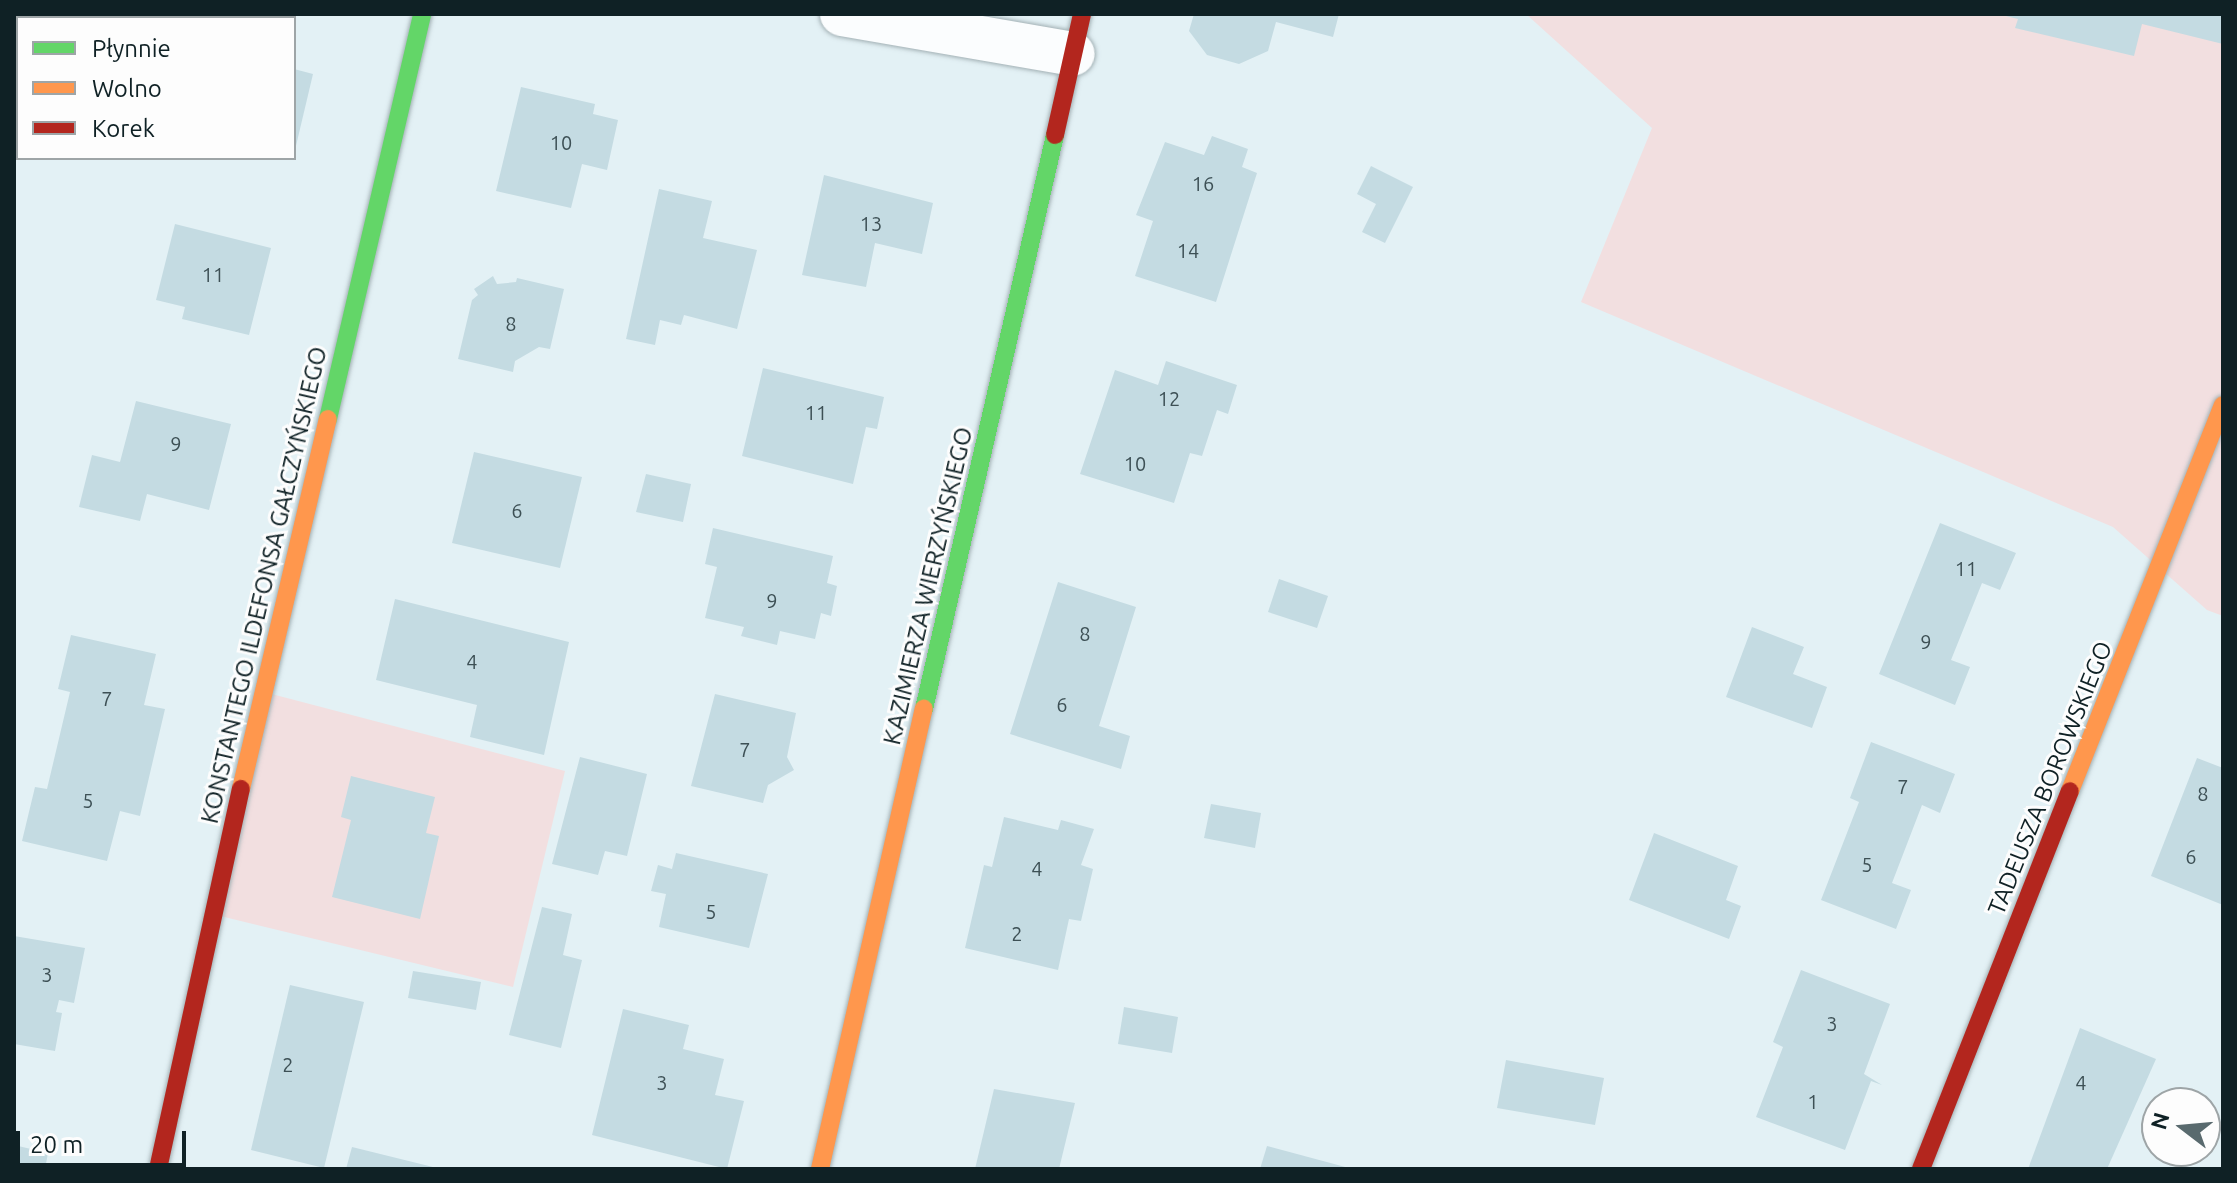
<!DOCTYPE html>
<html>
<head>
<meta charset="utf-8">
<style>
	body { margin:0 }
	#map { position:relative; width:2237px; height:1183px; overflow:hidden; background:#e3f1f5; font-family:Ubuntu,sans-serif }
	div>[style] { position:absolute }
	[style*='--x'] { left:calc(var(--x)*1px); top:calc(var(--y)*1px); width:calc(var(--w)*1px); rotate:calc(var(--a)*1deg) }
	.green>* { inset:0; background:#f2dfe0 }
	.building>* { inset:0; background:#c4dbe2 }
	.roads { filter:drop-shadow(0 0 2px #a3b1b5) drop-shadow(0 0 2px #a3b1b5) }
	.street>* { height:44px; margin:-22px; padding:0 22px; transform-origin:22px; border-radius:22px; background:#fbfdfe }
	.fast>* { height:18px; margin:-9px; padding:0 9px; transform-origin:9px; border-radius:9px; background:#63d668 }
	.slow>* { height:18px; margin:-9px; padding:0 9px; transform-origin:9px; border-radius:9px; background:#ff974d }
	.jam>* { height:18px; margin:-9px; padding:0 9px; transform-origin:9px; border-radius:9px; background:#b3261e }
	span { translate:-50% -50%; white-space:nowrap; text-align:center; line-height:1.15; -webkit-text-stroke:6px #fdfdfd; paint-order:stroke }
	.number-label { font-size:20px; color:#3d5055 }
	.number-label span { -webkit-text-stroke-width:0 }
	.street-label { font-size:24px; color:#0f2125 }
	.frame { position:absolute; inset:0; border:16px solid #0f2125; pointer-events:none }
	.legend { position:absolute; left:16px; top:16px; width:280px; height:144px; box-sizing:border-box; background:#fdfdfd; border:2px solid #9ea5a7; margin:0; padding:10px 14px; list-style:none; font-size:24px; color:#0f2125 }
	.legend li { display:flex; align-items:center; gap:16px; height:40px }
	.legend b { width:40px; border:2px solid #9ea5a7 }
	.north { position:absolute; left:2141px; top:1087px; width:80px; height:80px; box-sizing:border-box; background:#fdfdfd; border:2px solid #9ea5a7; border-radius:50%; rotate:286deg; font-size:22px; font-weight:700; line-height:32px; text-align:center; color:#0f2125 }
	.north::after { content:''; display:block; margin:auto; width:28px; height:36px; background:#596a6e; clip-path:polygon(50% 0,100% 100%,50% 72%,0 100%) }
	.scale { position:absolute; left:16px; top:1131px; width:170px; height:36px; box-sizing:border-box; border:4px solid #0f2125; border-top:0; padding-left:10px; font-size:24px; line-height:28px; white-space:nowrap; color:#0f2125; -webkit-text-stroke:6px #fdfdfd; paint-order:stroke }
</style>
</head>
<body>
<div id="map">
	<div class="green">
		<div style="clip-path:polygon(1526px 14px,2223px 14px,2223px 616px,2207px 610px,2113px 527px,1581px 302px,1652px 128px)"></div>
		<div style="clip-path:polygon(264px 692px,565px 771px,513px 987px,212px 914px)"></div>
	</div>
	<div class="building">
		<div style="clip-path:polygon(1194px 14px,1339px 14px,1333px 37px,1276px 22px,1268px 51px,1239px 64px,1207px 55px,1189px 31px)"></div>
		<div style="clip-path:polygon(2223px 14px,2223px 44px,2142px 24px,2134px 56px,2015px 28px,2018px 19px,2002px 15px)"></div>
		<div style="clip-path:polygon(14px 15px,18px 16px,18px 118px,14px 117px)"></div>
		<div style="clip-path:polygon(294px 69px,313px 74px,295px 150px,294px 150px)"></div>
		<div style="clip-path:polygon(521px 87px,595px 104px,593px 114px,618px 120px,607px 170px,582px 164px,571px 208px,496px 191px)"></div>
		<div style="clip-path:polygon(1212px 136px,1248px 149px,1242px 167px,1257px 173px,1216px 302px,1135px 276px,1153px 221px,1136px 215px,1165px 142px,1204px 155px)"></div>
		<div style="clip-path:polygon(1371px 166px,1413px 187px,1385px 243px,1362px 232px,1376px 204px,1357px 194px)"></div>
		<div style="clip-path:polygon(824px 175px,933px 203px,922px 254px,875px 243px,866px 287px,802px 275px)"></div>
		<div style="clip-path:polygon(659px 189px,712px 201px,703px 238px,757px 250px,737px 329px,684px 315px,681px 325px,660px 320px,655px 345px,626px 339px)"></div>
		<div style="clip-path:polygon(175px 224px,271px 248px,249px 335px,182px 319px,185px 307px,156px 300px)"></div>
		<div style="clip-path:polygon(493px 276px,497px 284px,516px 282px,517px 278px,564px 289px,550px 349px,539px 347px,515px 361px,513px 372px,458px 359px,472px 300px,478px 295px,474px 289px)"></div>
		<div style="clip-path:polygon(1166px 361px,1237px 385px,1228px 414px,1217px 410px,1202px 456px,1190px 453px,1174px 503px,1080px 474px,1115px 370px,1158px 385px)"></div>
		<div style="clip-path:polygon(763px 368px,884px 397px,877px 429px,866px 427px,853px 484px,742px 456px)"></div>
		<div style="clip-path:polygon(136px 401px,231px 424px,209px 510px,147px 494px,140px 521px,79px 507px,92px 455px,120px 462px)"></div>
		<div style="clip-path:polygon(474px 452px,582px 477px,560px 568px,452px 543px)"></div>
		<div style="clip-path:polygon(646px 474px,691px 484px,683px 522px,636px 512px)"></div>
		<div style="clip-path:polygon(1940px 523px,2016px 553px,2000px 590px,1982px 583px,1951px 660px,1970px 667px,1955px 705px,1879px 674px)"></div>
		<div style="clip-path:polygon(713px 528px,833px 556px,827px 583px,837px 586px,831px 616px,821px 613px,815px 639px,780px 631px,777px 645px,741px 636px,744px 627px,705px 618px,717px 567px,705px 564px)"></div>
		<div style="clip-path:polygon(1279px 579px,1328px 596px,1317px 628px,1268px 612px)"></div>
		<div style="clip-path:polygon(1058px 582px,1136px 607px,1099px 726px,1130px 736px,1121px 769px,1010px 734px)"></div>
		<div style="clip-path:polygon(395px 599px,569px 642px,544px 755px,470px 737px,477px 705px,376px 680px)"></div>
		<div style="clip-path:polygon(1752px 627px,1804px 647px,1793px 674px,1827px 687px,1812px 728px,1726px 697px)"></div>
		<div style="clip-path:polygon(71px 635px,156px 654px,144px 705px,165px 709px,140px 816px,120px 811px,107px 861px,22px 841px,35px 787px,47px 789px,70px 692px,58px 689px)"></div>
		<div style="clip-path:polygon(715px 694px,796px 713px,787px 757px,794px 770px,768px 785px,763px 803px,691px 786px)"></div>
		<div style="clip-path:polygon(1871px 742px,1955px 774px,1940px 813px,1922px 805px,1892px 883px,1911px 890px,1896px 929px,1821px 900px,1859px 802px,1850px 798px)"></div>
		<div style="clip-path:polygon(580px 757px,647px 774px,627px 856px,605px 851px,598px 875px,552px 864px)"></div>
		<div style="clip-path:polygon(2197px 758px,2223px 768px,2223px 905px,2151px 876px)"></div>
		<div style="clip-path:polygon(351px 776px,435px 797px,426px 833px,439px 836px,420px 919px,332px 897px,351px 820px,341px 817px)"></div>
		<div style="clip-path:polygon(1211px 804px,1261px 813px,1255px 848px,1204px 838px)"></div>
		<div style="clip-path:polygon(1004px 817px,1058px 830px,1061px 820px,1094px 829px,1081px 865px,1093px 869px,1081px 921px,1069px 919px,1058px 970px,965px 948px,984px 865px,992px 867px)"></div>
		<div style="clip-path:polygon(1654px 833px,1738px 866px,1726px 900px,1741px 906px,1729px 939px,1629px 900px)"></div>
		<div style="clip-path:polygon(676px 853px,768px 874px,749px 948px,659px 927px,666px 894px,651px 891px,658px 865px,672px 869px)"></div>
		<div style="clip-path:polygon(542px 907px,572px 914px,563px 955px,582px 960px,561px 1048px,509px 1035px)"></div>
		<div style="clip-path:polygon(14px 936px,85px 948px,74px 1003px,59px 1000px,56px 1012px,62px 1013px,55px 1051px,14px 1044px)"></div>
		<div style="clip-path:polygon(1801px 970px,1890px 1004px,1864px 1074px,1882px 1085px,1871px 1081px,1845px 1150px,1756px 1117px,1783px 1047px,1773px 1042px)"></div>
		<div style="clip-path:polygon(413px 971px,481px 982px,476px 1010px,408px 998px)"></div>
		<div style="clip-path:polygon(290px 985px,364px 1002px,324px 1168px,251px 1150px)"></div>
		<div style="clip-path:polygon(1124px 1007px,1178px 1017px,1172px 1053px,1118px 1044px)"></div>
		<div style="clip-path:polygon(623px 1009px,689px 1025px,683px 1049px,724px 1059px,715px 1095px,744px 1101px,727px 1169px,592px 1135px)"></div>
		<div style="clip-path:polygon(2080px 1028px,2156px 1059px,2107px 1169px,2028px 1169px)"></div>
		<div style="clip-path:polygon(1506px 1060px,1604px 1078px,1595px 1125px,1497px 1108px)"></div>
		<div style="clip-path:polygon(994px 1089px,1075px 1103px,1059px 1169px,975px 1169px)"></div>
		<div style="clip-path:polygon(14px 1145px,48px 1153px,45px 1169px,14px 1169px)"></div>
		<div style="clip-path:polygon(1267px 1146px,1349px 1168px,1349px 1169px,1260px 1169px)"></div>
		<div style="clip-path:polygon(352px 1147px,437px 1168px,437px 1169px,346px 1169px)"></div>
	</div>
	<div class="roads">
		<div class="street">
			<div style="--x:842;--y:14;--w:234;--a:9.8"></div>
		</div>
		<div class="fast">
			<div style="--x:328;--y:419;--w:416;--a:-76.9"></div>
			<div style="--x:924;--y:709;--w:589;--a:-77.14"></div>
		</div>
		<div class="slow">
			<div style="--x:241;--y:789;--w:380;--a:-76.8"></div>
			<div style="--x:2070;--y:791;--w:415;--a:-68.4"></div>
			<div style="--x:820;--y:1169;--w:472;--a:-77.3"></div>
		</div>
		<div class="jam">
			<div style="--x:1055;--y:135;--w:124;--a:-77.4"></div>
			<div style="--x:158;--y:1169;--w:389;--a:-77.7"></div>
			<div style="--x:1921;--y:1169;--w:406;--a:-68.5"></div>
		</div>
	</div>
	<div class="number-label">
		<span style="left:561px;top:142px">10</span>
		<span style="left:1203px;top:183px">16</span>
		<span style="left:871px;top:223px">13</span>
		<span style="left:1188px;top:250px">14</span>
		<span style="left:213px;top:274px">11</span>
		<span style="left:511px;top:323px">8</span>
		<span style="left:1169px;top:398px">12</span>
		<span style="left:816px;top:412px">11</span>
		<span style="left:176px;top:443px">9</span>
		<span style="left:1135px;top:463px">10</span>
		<span style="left:517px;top:510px">6</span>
		<span style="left:1966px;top:568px">11</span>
		<span style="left:772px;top:600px">9</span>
		<span style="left:1085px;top:633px">8</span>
		<span style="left:1926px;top:641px">9</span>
		<span style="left:472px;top:661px">4</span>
		<span style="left:107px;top:698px">7</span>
		<span style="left:1062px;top:704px">6</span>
		<span style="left:745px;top:749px">7</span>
		<span style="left:1903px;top:786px">7</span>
		<span style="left:2203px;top:793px">8</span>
		<span style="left:88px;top:800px">5</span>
		<span style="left:2191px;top:856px">6</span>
		<span style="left:1867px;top:864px">5</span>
		<span style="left:1037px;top:868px">4</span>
		<span style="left:711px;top:911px">5</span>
		<span style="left:1017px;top:933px">2</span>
		<span style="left:47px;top:974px">3</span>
		<span style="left:1832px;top:1023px">3</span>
		<span style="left:288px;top:1064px">2</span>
		<span style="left:662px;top:1082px">3</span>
		<span style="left:2081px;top:1082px">4</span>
		<span style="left:1813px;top:1101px">1</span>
	</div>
	<div class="street-label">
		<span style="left:264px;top:585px;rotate:-77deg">KONSTANTEGO ILDEFONSA GAŁCZYŃSKIEGO</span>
		<span style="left:928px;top:586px;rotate:-77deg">KAZIMIERZA WIERZYŃSKIEGO</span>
		<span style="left:2050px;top:778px;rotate:-68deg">TADEUSZA BOROWSKIEGO</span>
	</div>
	<div class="frame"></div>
	<ul class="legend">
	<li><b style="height:10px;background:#63d668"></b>Płynnie</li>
	<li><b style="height:10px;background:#ff974d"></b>Wolno</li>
	<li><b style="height:10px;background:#b3261e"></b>Korek</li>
	</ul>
	<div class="north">N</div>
	<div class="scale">20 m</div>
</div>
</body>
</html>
